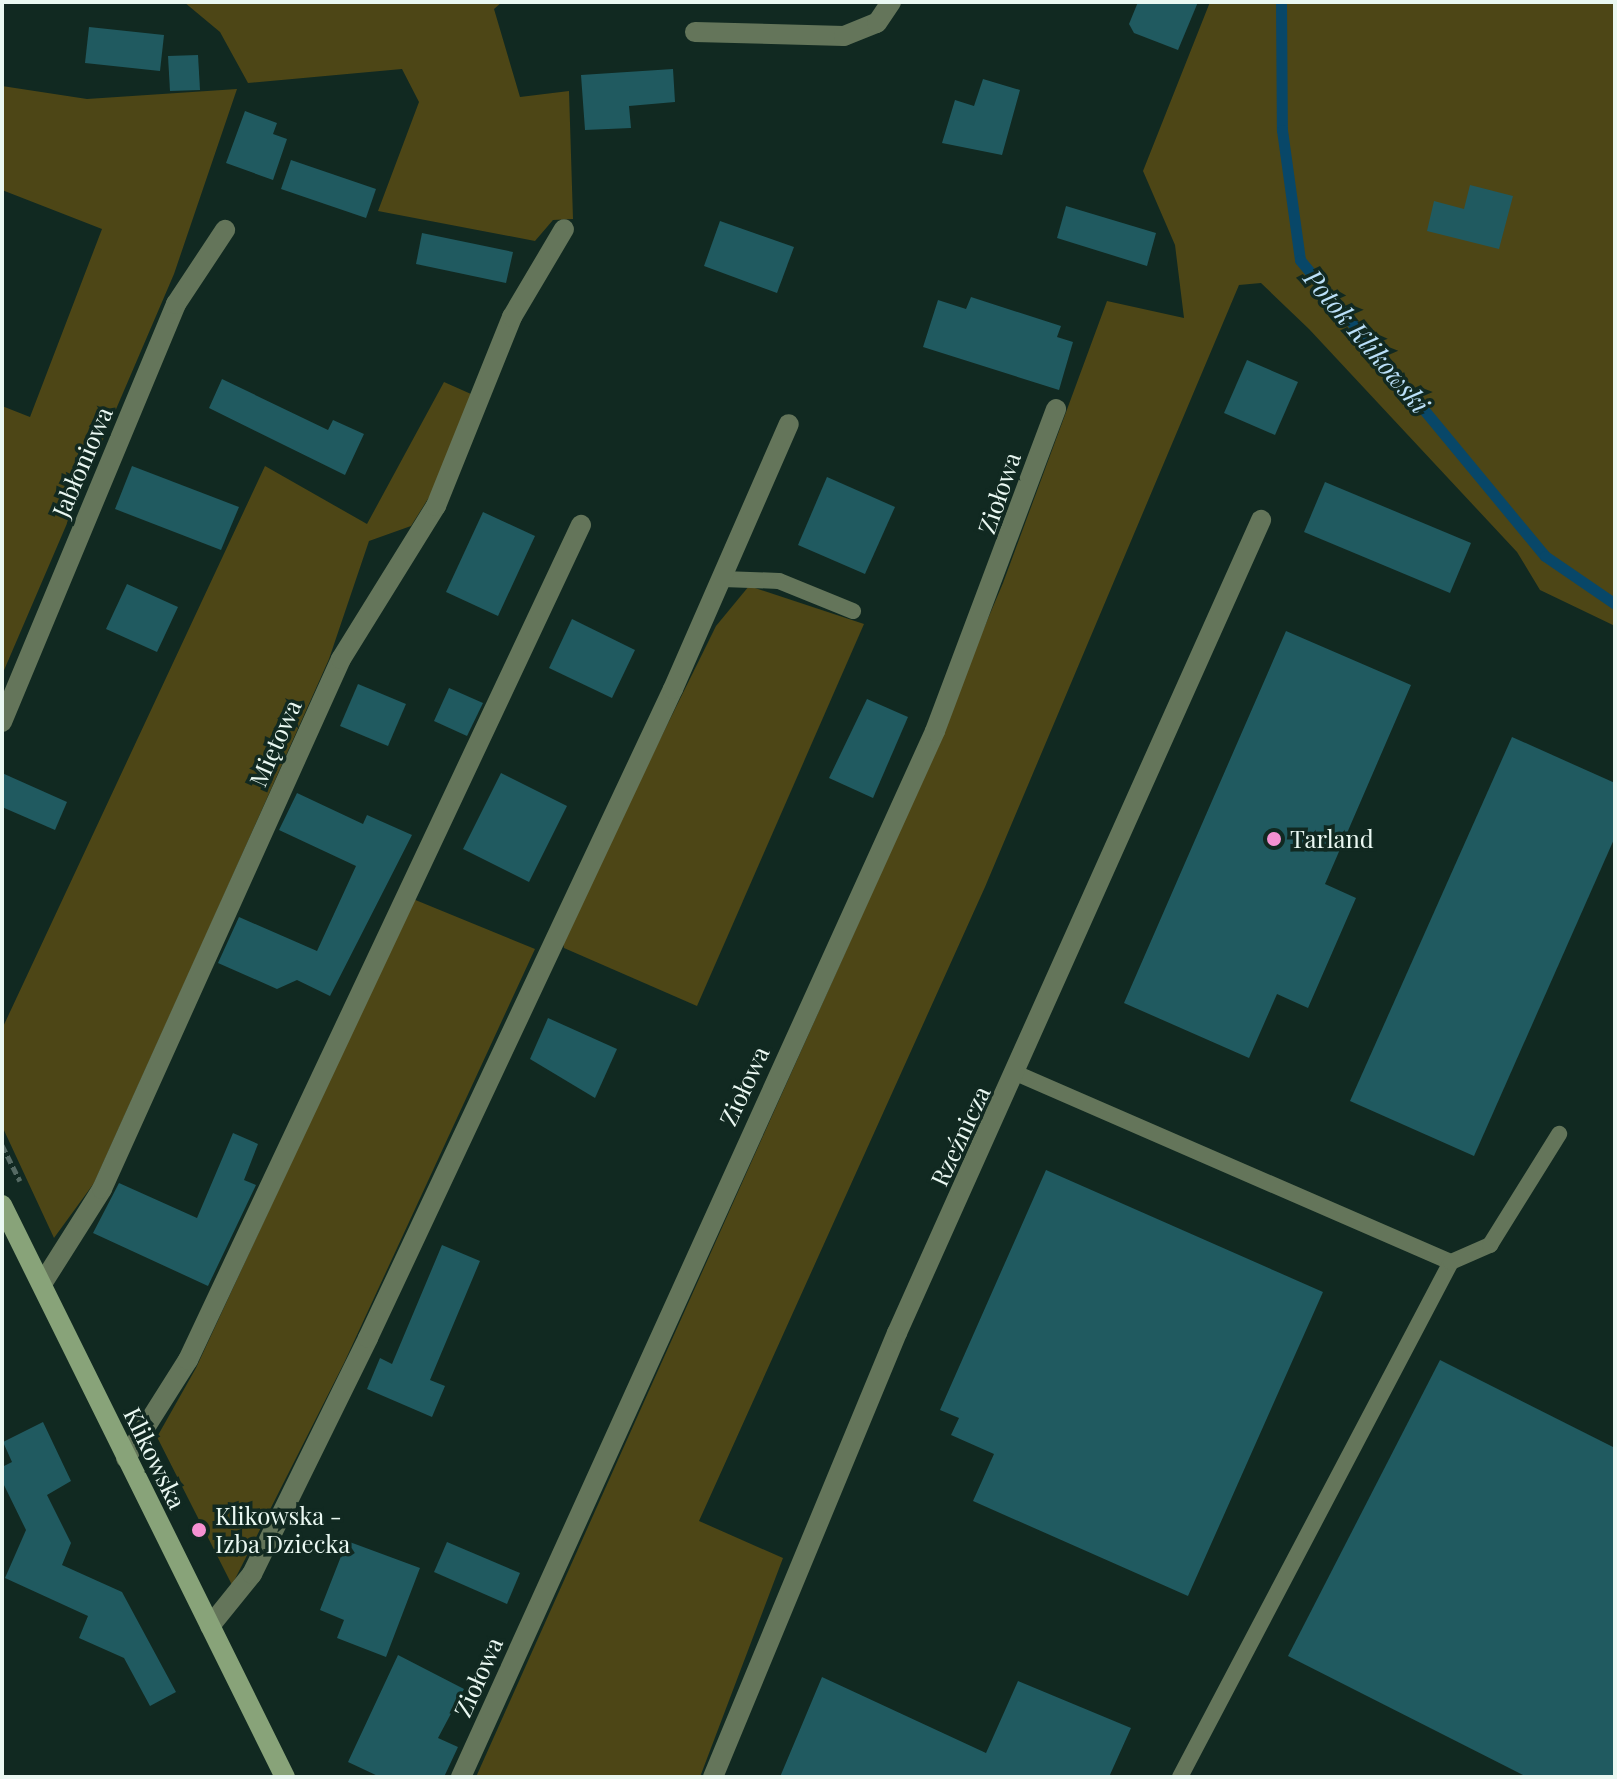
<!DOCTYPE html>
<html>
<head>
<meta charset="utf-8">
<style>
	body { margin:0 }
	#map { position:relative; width:1617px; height:1779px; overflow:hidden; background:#112921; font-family:"Playfair Display",serif }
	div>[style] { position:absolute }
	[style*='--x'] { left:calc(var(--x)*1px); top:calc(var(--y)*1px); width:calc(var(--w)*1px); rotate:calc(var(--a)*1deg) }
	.green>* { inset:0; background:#4d4616 }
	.stream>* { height:11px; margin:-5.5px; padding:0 5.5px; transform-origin:5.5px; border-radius:5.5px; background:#084768 }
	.building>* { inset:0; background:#205a60 }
	.path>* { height:5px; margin-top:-2.5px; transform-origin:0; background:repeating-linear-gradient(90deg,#556a63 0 8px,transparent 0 12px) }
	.lane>* { height:16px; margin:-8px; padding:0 8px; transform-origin:8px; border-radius:8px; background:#64755a }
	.street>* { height:20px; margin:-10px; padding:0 10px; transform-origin:10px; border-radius:10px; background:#64755a }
	.secondary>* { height:20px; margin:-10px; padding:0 10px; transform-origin:10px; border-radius:10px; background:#88a379 }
	.dots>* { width:22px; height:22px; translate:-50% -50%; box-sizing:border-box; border:4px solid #112921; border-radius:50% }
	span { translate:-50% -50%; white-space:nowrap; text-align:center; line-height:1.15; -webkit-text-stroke:7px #112921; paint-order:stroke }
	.street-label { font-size:24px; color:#eaf8f2 }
	.poi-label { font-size:24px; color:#eaf8f2 }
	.left { translate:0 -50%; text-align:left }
	.water-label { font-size:26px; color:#bbe0f9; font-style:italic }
	.frame { position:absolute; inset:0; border:4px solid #eaf8f2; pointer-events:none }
</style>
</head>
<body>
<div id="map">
	<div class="green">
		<div style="clip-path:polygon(184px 2px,502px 2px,494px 9px,520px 97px,569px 91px,573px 219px,553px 220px,535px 241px,378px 211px,419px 102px,402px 69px,248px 83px,220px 32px)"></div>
		<div style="clip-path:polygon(1210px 2px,1615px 2px,1615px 626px,1540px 590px,1517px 552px,1309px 329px,1261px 283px,1239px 285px,985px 887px,699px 1521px,783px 1558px,700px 1777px,476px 1777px,879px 877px,1003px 583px,1107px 301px,1184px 318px,1175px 245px,1143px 171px)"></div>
		<div style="clip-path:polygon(2px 86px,87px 99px,237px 89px,174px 274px,2px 675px,2px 406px,30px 417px,102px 229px,2px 190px)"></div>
		<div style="clip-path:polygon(444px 382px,471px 394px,431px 494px,411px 526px,369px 541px,329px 659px,211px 924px,94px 1183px,54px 1238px,2px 1126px,2px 1029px,265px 466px,367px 524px)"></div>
		<div style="clip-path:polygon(749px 586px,864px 624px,697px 1006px,564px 948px,562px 938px,716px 626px)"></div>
		<div style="clip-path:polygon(413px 899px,535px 949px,344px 1363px,232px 1585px,157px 1437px,196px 1368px)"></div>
	</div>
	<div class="stream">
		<div style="--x:1281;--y:2;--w:128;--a:89.6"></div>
		<div style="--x:1282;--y:130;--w:131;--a:82.1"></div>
		<div style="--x:1300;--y:260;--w:384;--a:50.4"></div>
		<div style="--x:1545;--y:556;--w:85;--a:34.4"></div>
	</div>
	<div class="building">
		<div style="clip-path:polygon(1138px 2px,1198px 2px,1178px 50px,1134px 33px,1129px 24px)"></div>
		<div style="clip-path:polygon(89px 27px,164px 35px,160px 71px,85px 63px)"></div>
		<div style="clip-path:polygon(198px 55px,200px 90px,170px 91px,168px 56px)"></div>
		<div style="clip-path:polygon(673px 69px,675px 102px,629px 106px,631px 128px,585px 130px,581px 75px)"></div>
		<div style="clip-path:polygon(983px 79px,1020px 90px,1002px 155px,942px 143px,955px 100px,974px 106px)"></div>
		<div style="clip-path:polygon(245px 111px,277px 123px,273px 134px,287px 139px,273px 180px,226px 163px)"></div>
		<div style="clip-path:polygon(291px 160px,376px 189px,366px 218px,281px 189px)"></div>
		<div style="clip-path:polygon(1470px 185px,1513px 196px,1499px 249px,1427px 231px,1434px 201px,1464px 209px)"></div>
		<div style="clip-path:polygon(1066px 206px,1156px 233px,1147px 266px,1057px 238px)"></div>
		<div style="clip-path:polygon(720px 221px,794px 247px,777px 293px,704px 266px)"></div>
		<div style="clip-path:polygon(422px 233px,513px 252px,506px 283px,416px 264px)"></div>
		<div style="clip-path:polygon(971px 297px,1061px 326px,1057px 337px,1073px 342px,1059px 390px,923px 347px,938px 300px,966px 309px)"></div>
		<div style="clip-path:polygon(1247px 360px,1298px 382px,1275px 435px,1224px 413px)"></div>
		<div style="clip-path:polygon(222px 379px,328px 430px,333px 420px,364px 434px,345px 475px,209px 408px)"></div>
		<div style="clip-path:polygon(132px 466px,239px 507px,221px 550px,115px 509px)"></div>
		<div style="clip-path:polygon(827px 477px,895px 507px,865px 574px,798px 545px)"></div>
		<div style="clip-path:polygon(1325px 482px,1471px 543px,1450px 593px,1304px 532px)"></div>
		<div style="clip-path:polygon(483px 512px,535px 536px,498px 616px,446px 592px)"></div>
		<div style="clip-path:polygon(127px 584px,178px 607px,157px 652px,106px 629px)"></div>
		<div style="clip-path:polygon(572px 619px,635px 650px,612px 698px,549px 668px)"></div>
		<div style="clip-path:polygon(1286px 631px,1411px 685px,1325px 884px,1356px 898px,1308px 1008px,1277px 994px,1249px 1058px,1124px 1003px)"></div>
		<div style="clip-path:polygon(358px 684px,406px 704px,388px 746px,340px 726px)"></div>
		<div style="clip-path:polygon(449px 688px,483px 703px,467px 736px,434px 721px)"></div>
		<div style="clip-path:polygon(867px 699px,908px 717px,873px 798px,829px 778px)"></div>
		<div style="clip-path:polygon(1512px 737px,1615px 783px,1615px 837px,1474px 1156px,1350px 1101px)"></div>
		<div style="clip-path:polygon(2px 773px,67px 802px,55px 830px,2px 807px)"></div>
		<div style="clip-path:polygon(501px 773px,567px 806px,529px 882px,463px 849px)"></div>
		<div style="clip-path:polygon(297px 793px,363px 824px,367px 815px,412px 835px,330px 996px,297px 980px,277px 989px,218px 963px,239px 917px,317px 951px,356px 866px,279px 830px)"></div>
		<div style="clip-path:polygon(548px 1018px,617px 1049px,595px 1098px,530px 1059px)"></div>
		<div style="clip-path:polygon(233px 1133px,258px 1144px,244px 1180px,256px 1185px,208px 1286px,93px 1233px,119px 1183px,197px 1218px)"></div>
		<div style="clip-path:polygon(1046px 1170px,1323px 1292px,1188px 1596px,973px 1501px,994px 1454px,951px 1435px,959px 1418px,940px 1410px)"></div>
		<div style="clip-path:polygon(442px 1245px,480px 1261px,430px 1380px,445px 1386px,432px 1417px,367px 1389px,380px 1358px,392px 1364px)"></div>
		<div style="clip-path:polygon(1440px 1360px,1615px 1448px,1615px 1777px,1527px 1777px,1288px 1656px)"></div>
		<div style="clip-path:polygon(43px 1422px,71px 1481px,47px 1495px,71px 1543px,62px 1565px,122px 1592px,176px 1692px,150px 1706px,124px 1658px,79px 1638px,88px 1616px,5px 1578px,26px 1530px,2px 1481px,2px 1467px,12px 1462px,3px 1442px)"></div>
		<div style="clip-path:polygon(347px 1541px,420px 1568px,386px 1657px,337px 1638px,344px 1620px,320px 1610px)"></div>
		<div style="clip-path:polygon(447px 1542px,520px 1573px,507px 1604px,434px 1572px)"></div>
		<div style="clip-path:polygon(398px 1655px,464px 1689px,438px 1738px,458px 1747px,444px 1777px,380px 1777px,348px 1762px)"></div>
		<div style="clip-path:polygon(822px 1677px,986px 1753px,1018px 1681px,1131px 1728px,1109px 1777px,780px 1777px)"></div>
	</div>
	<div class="path">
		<div style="--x:2;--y:1145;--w:40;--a:63.4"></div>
	</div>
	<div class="lane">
		<div style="--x:723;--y:579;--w:56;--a:2"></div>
		<div style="--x:779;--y:581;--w:80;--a:22.1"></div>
		<div style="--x:1018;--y:1074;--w:472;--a:23.5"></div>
		<div style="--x:1180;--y:1777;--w:582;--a:-62.25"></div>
		<div style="--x:1451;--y:1262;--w:43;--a:-23.6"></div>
		<div style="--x:1490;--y:1245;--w:131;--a:-58.1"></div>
	</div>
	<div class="street">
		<div style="--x:695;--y:32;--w:149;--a:1.5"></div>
		<div style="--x:844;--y:36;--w:35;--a:-22"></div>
		<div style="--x:877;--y:23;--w:25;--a:-56"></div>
		<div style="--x:2;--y:722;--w:453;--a:-67.4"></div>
		<div style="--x:176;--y:304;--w:89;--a:-56.5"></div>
		<div style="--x:42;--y:1284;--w:112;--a:-57.7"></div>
		<div style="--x:102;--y:1189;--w:581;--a:-65.73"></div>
		<div style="--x:341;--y:659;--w:180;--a:-58.2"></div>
		<div style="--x:436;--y:506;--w:204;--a:-68.1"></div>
		<div style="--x:512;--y:317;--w:102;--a:-59.4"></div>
		<div style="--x:126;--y:1458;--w:116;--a:-57.7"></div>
		<div style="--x:188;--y:1360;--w:923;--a:-64.8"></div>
		<div style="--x:210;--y:1626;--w:67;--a:-51.1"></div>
		<div style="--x:252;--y:1574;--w:263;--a:-63.8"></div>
		<div style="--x:368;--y:1338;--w:717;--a:-64.83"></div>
		<div style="--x:673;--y:689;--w:289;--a:-66.4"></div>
		<div style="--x:461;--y:1777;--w:1148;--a:-65.62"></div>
		<div style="--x:935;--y:731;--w:344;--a:-69.4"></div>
		<div style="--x:713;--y:1777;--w:481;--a:-67.5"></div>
		<div style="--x:897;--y:1333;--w:891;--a:-65.88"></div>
	</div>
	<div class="secondary">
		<div style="--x:2;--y:1205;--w:638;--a:63.68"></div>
	</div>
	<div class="dots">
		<div style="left:1274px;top:839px;background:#f591d2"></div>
		<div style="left:199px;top:1530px;background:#f591d2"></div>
	</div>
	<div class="street-label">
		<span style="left:82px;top:462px;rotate:-67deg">Jabłoniowa</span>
		<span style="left:999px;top:493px;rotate:-71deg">Ziołowa</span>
		<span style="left:275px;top:743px;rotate:-66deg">Miętowa</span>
		<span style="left:744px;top:1086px;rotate:-65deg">Ziołowa</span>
		<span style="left:960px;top:1136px;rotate:-65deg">Rzeźnicza</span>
		<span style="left:155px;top:1458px;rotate:64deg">Klikowska</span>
		<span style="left:478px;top:1677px;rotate:-66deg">Ziołowa</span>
	</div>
	<div class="poi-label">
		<span class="left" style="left:1290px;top:839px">Tarland</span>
		<span class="left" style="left:215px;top:1530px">Klikowska -<br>Izba Dziecka</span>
	</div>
	<div class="water-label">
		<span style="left:1367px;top:341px;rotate:50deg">Potok Klikowski</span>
	</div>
	<div class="frame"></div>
</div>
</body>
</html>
